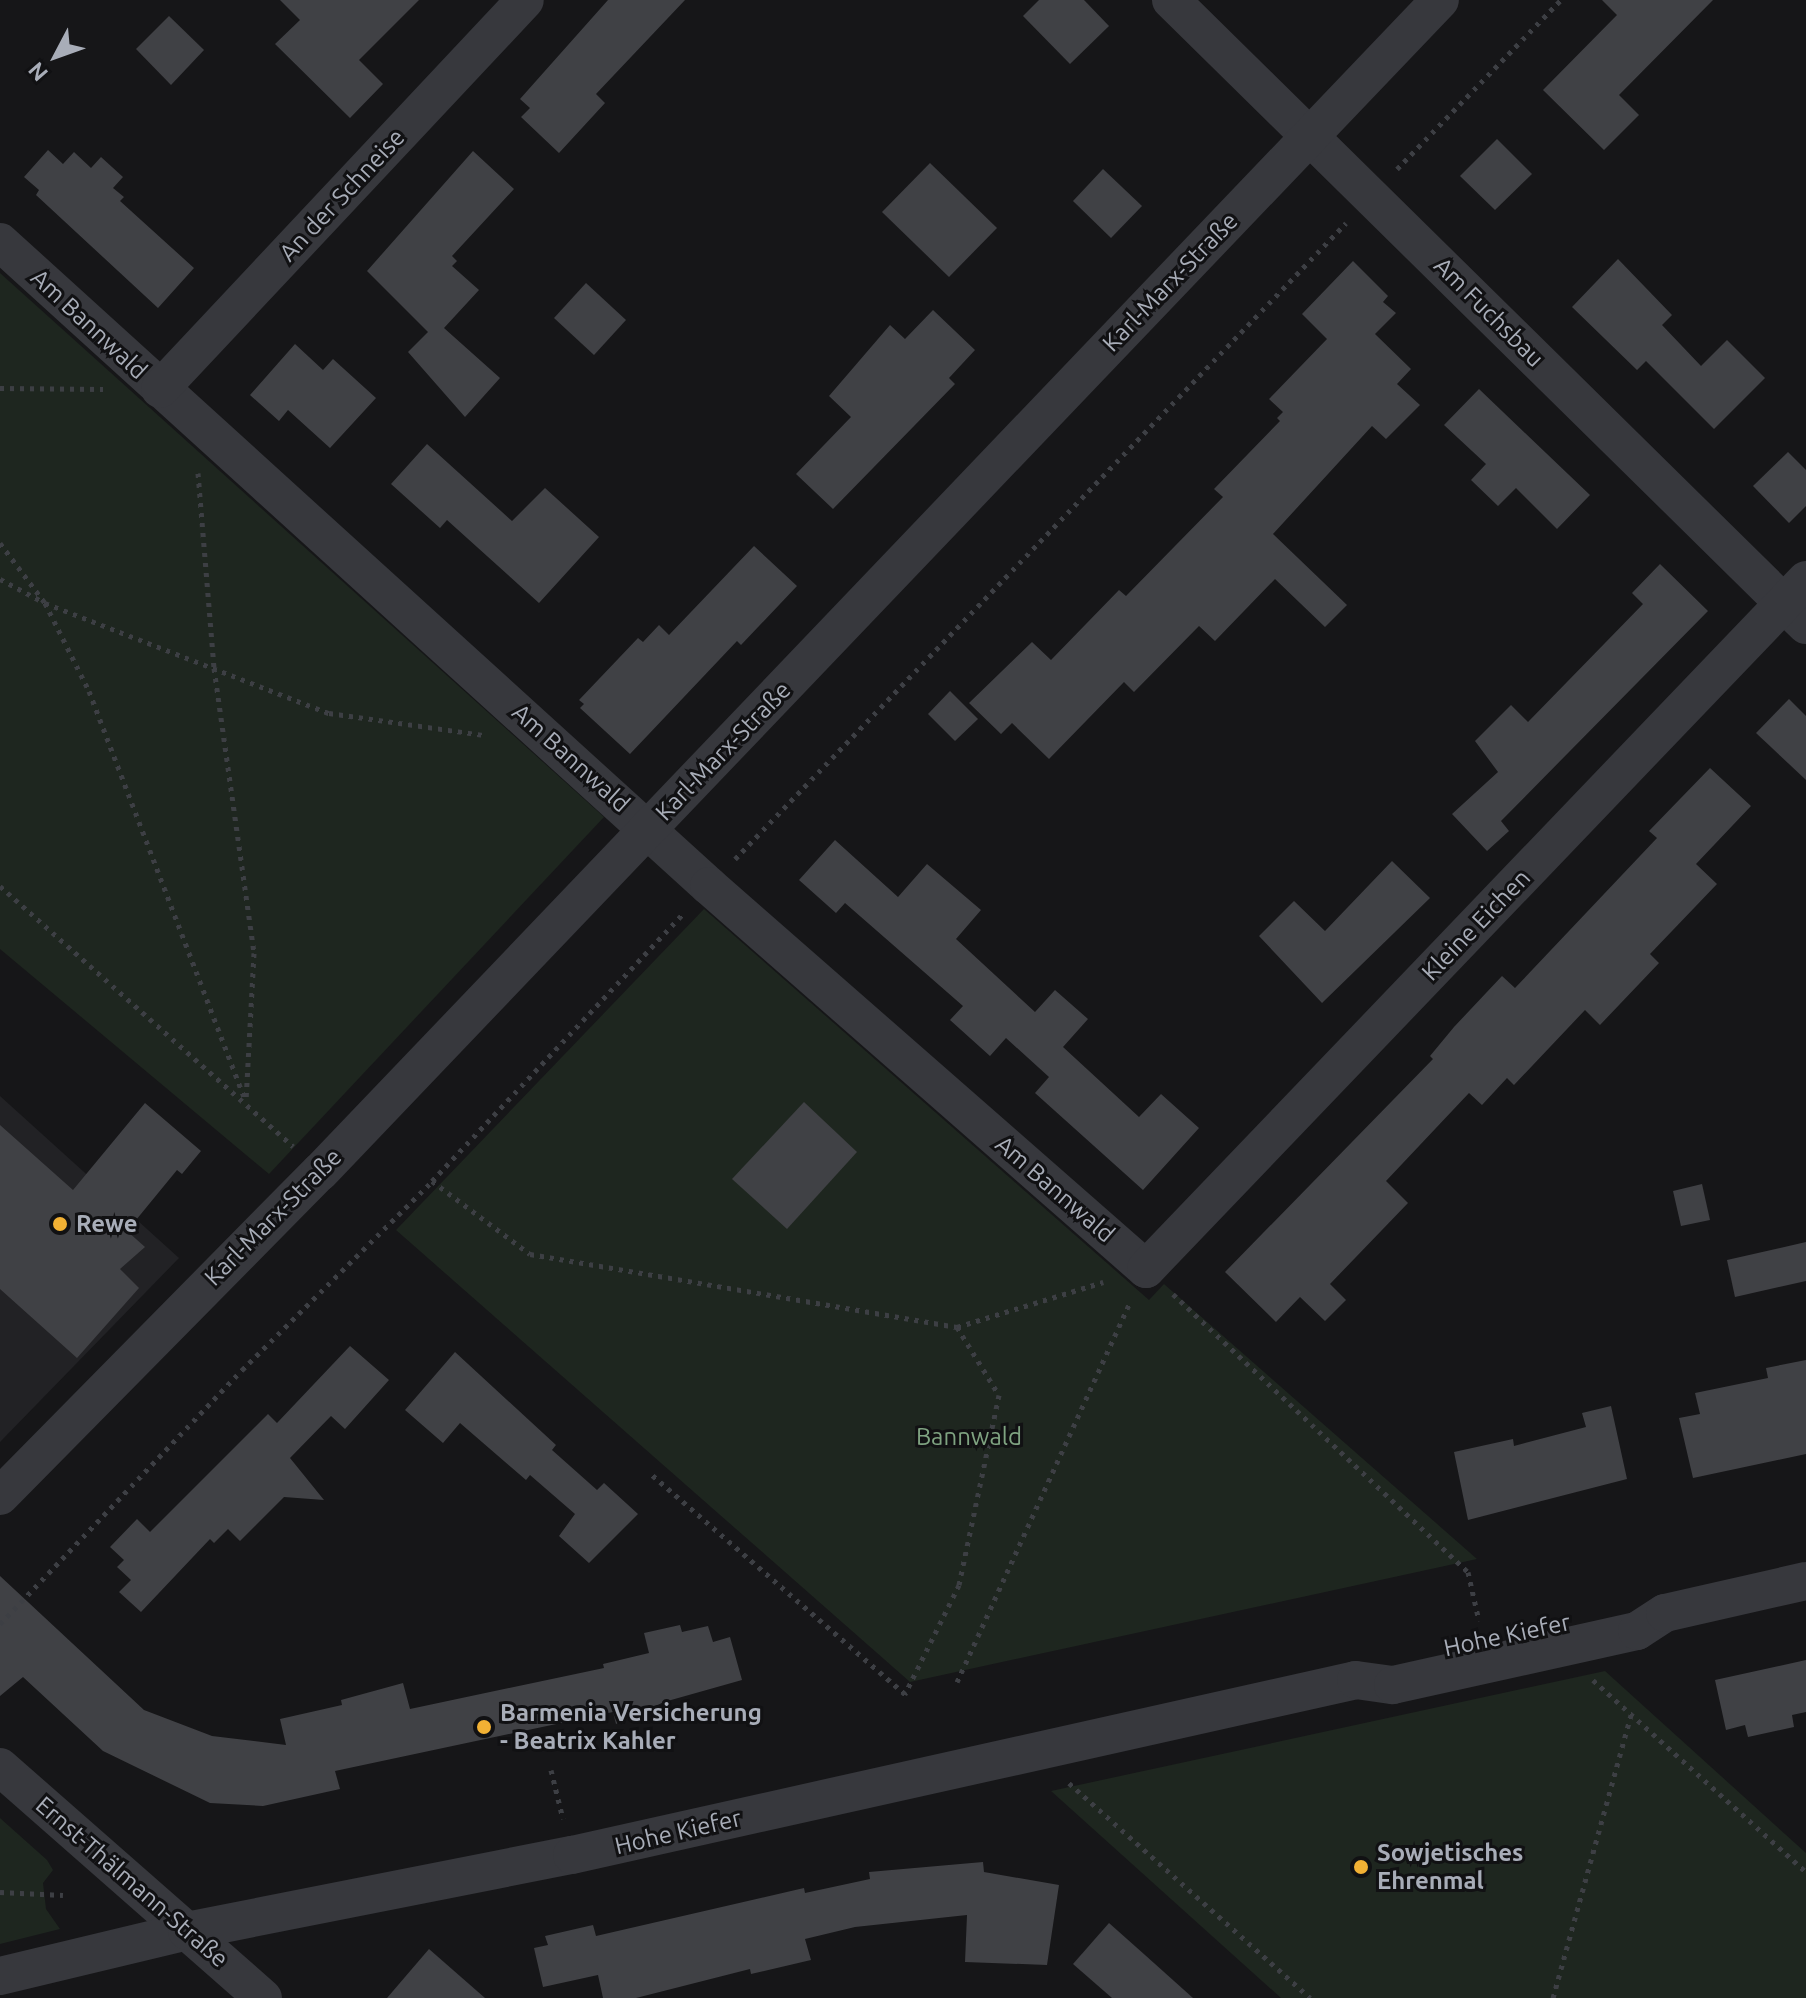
<!DOCTYPE html>
<html>
<head>
<meta charset="utf-8">
<style>
	body { margin:0 }
	#map { position:relative; width:1806px; height:1998px; overflow:hidden; background:#161618; font-family:Ubuntu,sans-serif }
	div>[style] { position:absolute }
	[style*='--x'] { left:calc(var(--x)*1px); top:calc(var(--y)*1px); width:calc(var(--w)*1px); rotate:calc(var(--a)*1deg) }
	.built>* { inset:0; background:#222225 }
	.green>* { inset:0; background:#1e261f }
	.building>* { inset:0; background:#404145 }
	.path>* { height:5px; margin-top:-2.5px; transform-origin:0; background:repeating-linear-gradient(90deg,#3d3f44 0 4px,transparent 0 10px) }
	.minor>* { height:38px; margin:-19px; padding:0 19px; transform-origin:19px; border-radius:19px; background:#37383d }
	.dots>* { width:22px; height:22px; translate:-50% -50%; box-sizing:border-box; border:4px solid #111113; border-radius:50% }
	span { translate:-50% -50%; white-space:nowrap; text-align:center; line-height:1.15; -webkit-text-stroke:6px #111113; paint-order:stroke }
	.street-label { font-size:24px; color:#a8adb8 }
	.poi-label { font-size:24px; color:#a8adb8; font-weight:700 }
	.left { translate:0 -50%; text-align:left }
	.park-label { font-size:24px; color:#7fa381 }
	.north { position:absolute; left:16px; top:16px; width:80px; height:80px; -webkit-text-stroke:6px #111113; paint-order:stroke; rotate:229deg; font-size:22px; font-weight:700; line-height:32px; text-align:center; color:#a8adb8 }
	.north::after { content:''; display:block; margin:auto; width:28px; height:36px; background:#a8adb8; clip-path:polygon(50% 0,100% 100%,50% 72%,0 100%) }
</style>
</head>
<body>
<div id="map">
	<div class="built">
		<div style="clip-path:polygon(0 1096px,179px 1258px,0 1442px)"></div>
	</div>
	<div class="green">
		<div style="clip-path:polygon(0 273px,604px 817px,269px 1174px,0 949px)"></div>
		<div style="clip-path:polygon(704px 909px,1149px 1300px,1164px 1284px,1477px 1559px,910px 1682px,396px 1230px)"></div>
		<div style="clip-path:polygon(1605px 1671px,1806px 1853px,1806px 1998px,1281px 1998px,1051px 1791px)"></div>
		<div style="clip-path:polygon(0 1818px,47px 1860px,53px 1870px,43px 1883px,46px 1909px,60px 1929px,0 1944px)"></div>
	</div>
	<div class="building">
		<div style="clip-path:polygon(280px 0,419px 0,359px 60px,383px 84px,350px 118px,275px 44px,300px 20px)"></div>
		<div style="clip-path:polygon(608px 0,685px 0,596px 94px,605px 103px,559px 153px,521px 117px,530px 108px,520px 99px)"></div>
		<div style="clip-path:polygon(1039px 0,1084px 0,1109px 26px,1070px 64px,1023px 16px)"></div>
		<div style="clip-path:polygon(1602px 0,1713px 0,1619px 95px,1639px 115px,1604px 150px,1543px 90px,1617px 15px)"></div>
		<div style="clip-path:polygon(169px 16px,204px 50px,171px 85px,136px 49px)"></div>
		<div style="clip-path:polygon(1497px 139px,1532px 174px,1495px 210px,1460px 176px)"></div>
		<div style="clip-path:polygon(48px 150px,63px 164px,74px 152px,91px 168px,101px 157px,123px 177px,113px 188px,124px 197px,120px 201px,194px 268px,158px 308px,36px 195px,39px 190px,24px 177px)"></div>
		<div style="clip-path:polygon(473px 151px,514px 189px,452px 256px,457px 261px,452px 266px,479px 290px,444px 328px,500px 378px,465px 417px,408px 352px,428px 332px,367px 271px)"></div>
		<div style="clip-path:polygon(930px 163px,997px 228px,949px 277px,882px 212px)"></div>
		<div style="clip-path:polygon(1103px 169px,1142px 206px,1111px 238px,1073px 201px)"></div>
		<div style="clip-path:polygon(1618px 259px,1672px 315px,1662px 325px,1701px 366px,1727px 340px,1765px 378px,1714px 429px,1646px 361px,1637px 370px,1572px 307px)"></div>
		<div style="clip-path:polygon(1353px 261px,1388px 296px,1383px 302px,1396px 313px,1375px 334px,1411px 369px,1397px 384px,1420px 405px,1386px 439px,1372px 426px,1273px 534px,1347px 605px,1325px 627px,1275px 579px,1215px 641px,1199px 626px,1134px 692px,1124px 682px,1049px 759px,1012px 723px,1001px 734px,969px 703px,1032px 642px,1051px 660px,1119px 590px,1126px 596px,1223px 497px,1214px 489px,1280px 421px,1277px 418px,1283px 412px,1269px 399px,1327px 339px,1302px 314px)"></div>
		<div style="clip-path:polygon(586px 283px,626px 320px,594px 355px,554px 318px)"></div>
		<div style="clip-path:polygon(933px 310px,975px 350px,949px 378px,955px 384px,833px 509px,796px 474px,851px 417px,829px 396px,890px 325px,905px 339px)"></div>
		<div style="clip-path:polygon(295px 344px,323px 370px,333px 359px,376px 398px,330px 448px,288px 410px,279px 421px,250px 395px)"></div>
		<div style="clip-path:polygon(1479px 389px,1590px 495px,1557px 529px,1516px 488px,1498px 506px,1471px 480px,1486px 464px,1444px 425px)"></div>
		<div style="clip-path:polygon(427px 444px,512px 521px,545px 488px,599px 537px,539px 603px,447px 520px,440px 528px,391px 484px)"></div>
		<div style="clip-path:polygon(1788px 452px,1806px 470px,1806px 506px,1789px 523px,1753px 486px)"></div>
		<div style="clip-path:polygon(754px 546px,797px 586px,741px 645px,737px 641px,630px 754px,580px 708px,584px 704px,579px 700px,638px 638px,643px 642px,659px 625px,669px 635px)"></div>
		<div style="clip-path:polygon(1660px 564px,1708px 611px,1501px 821px,1509px 831px,1487px 851px,1452px 814px,1498px 772px,1475px 741px,1511px 705px,1528px 722px,1643px 604px,1632px 593px)"></div>
		<div style="clip-path:polygon(950px 691px,978px 719px,955px 741px,928px 714px)"></div>
		<div style="clip-path:polygon(1789px 699px,1806px 716px,1806px 780px,1756px 733px)"></div>
		<div style="clip-path:polygon(1710px 768px,1751px 806px,1696px 864px,1717px 884px,1650px 954px,1659px 963px,1600px 1025px,1585px 1010px,1514px 1085px,1507px 1078px,1482px 1105px,1469px 1093px,1386px 1181px,1408px 1203px,1330px 1284px,1346px 1300px,1325px 1321px,1300px 1297px,1276px 1322px,1225px 1272px,1433px 1059px,1430px 1056px,1454px 1027px,1502px 976px,1515px 988px,1657px 838px,1649px 831px)"></div>
		<div style="clip-path:polygon(835px 840px,898px 897px,927px 864px,981px 910px,956px 939px,1035px 1012px,1055px 990px,1088px 1019px,1063px 1047px,1139px 1117px,1161px 1094px,1199px 1128px,1143px 1190px,1035px 1093px,1049px 1077px,1006px 1038px,990px 1056px,950px 1020px,963px 1006px,845px 903px,836px 913px,799px 880px)"></div>
		<div style="clip-path:polygon(1392px 861px,1430px 898px,1322px 1003px,1259px 936px,1294px 901px,1325px 931px)"></div>
		<div style="clip-path:polygon(804px 1102px,857px 1152px,787px 1229px,732px 1179px)"></div>
		<div style="clip-path:polygon(145px 1103px,201px 1151px,182px 1174px,177px 1170px,127px 1231px,145px 1247px,120px 1269px,139px 1288px,77px 1358px,0 1289px,0 1125px,73px 1190px)"></div>
		<div style="clip-path:polygon(1702px 1184px,1710px 1220px,1681px 1226px,1673px 1191px)"></div>
		<div style="clip-path:polygon(1806px 1242px,1806px 1281px,1735px 1297px,1727px 1260px)"></div>
		<div style="clip-path:polygon(350px 1346px,389px 1380px,345px 1429px,331px 1416px,290px 1458px,324px 1500px,284px 1497px,240px 1541px,228px 1529px,214px 1543px,210px 1539px,141px 1612px,119px 1592px,131px 1580px,117px 1567px,124px 1560px,110px 1547px,137px 1519px,150px 1532px,268px 1414px,277px 1423px)"></div>
		<div style="clip-path:polygon(455px 1352px,556px 1445px,552px 1450px,597px 1490px,604px 1483px,638px 1514px,589px 1563px,559px 1536px,575px 1514px,530px 1475px,526px 1480px,460px 1423px,443px 1443px,405px 1410px)"></div>
		<div style="clip-path:polygon(1806px 1360px,1806px 1454px,1693px 1478px,1679px 1418px,1700px 1414px,1695px 1393px,1768px 1378px,1766px 1368px)"></div>
		<div style="clip-path:polygon(1611px 1406px,1627px 1479px,1468px 1520px,1454px 1452px,1513px 1439px,1514px 1446px,1586px 1427px,1582px 1413px)"></div>
		<div style="clip-path:polygon(0 1576px,144px 1710px,212px 1736px,286px 1745px,280px 1719px,342px 1705px,341px 1700px,403px 1683px,410px 1709px,604px 1668px,603px 1664px,649px 1653px,644px 1633px,680px 1625px,682px 1632px,708px 1626px,713px 1642px,730px 1637px,742px 1680px,664px 1702px,616px 1724px,613px 1712px,335px 1771px,340px 1789px,263px 1806px,210px 1803px,103px 1751px,23px 1677px,0 1696px)"></div>
		<div style="clip-path:polygon(1806px 1660px,1806px 1712px,1792px 1715px,1794px 1727px,1748px 1737px,1745px 1725px,1726px 1730px,1715px 1680px)"></div>
		<div style="clip-path:polygon(983px 1862px,984px 1872px,1059px 1885px,1047px 1965px,965px 1962px,967px 1915px,855px 1927px,805px 1939px,811px 1960px,751px 1974px,750px 1969px,636px 1998px,603px 1998px,598px 1975px,543px 1987px,534px 1948px,548px 1945px,545px 1936px,593px 1925px,596px 1936px,804px 1888px,805px 1893px,870px 1879px,869px 1872px)"></div>
		<div style="clip-path:polygon(1109px 1923px,1145px 1955px,1193px 1998px,1112px 1998px,1073px 1964px)"></div>
		<div style="clip-path:polygon(429px 1949px,485px 1998px,387px 1998px)"></div>
	</div>
	<div class="path">
		<div style="--x:1397;--y:169;--w:235;--a:-45.9"></div>
		<div style="--x:0;--y:388;--w:103;--a:0.6"></div>
		<div style="--x:198;--y:473;--w:196;--a:85.3"></div>
		<div style="--x:214;--y:668;--w:288;--a:82"></div>
		<div style="--x:254;--y:953;--w:147;--a:93.1"></div>
		<div style="--x:0;--y:543;--w:75;--a:53.1"></div>
		<div style="--x:45;--y:603;--w:98;--a:63.4"></div>
		<div style="--x:89;--y:691;--w:434;--a:69.1"></div>
		<div style="--x:0;--y:579;--w:51;--a:28.1"></div>
		<div style="--x:45;--y:603;--w:305;--a:21.2"></div>
		<div style="--x:329;--y:713;--w:157;--a:8.1"></div>
		<div style="--x:735;--y:859;--w:882;--a:-46.15"></div>
		<div style="--x:0;--y:886;--w:392;--a:41.6"></div>
		<div style="--x:432;--y:1181;--w:122;--a:36.7"></div>
		<div style="--x:530;--y:1254;--w:433;--a:9.7"></div>
		<div style="--x:957;--y:1327;--w:80;--a:58.3"></div>
		<div style="--x:999;--y:1395;--w:194;--a:101.9"></div>
		<div style="--x:959;--y:1585;--w:122;--a:116.4"></div>
		<div style="--x:905;--y:1694;--w:336;--a:-139.1"></div>
		<div style="--x:1173;--y:1294;--w:405;--a:43.3"></div>
		<div style="--x:1468;--y:1572;--w:50;--a:77.3"></div>
		<div style="--x:957;--y:1327;--w:153;--a:-17.1"></div>
		<div style="--x:0;--y:1624;--w:351;--a:-46.4"></div>
		<div style="--x:242;--y:1370;--w:268;--a:-44.8"></div>
		<div style="--x:432;--y:1181;--w:368;--a:-46.8"></div>
		<div style="--x:1593;--y:1680;--w:287;--a:42"></div>
		<div style="--x:957;--y:1682;--w:417;--a:-65.5"></div>
		<div style="--x:551;--y:1770;--w:50;--a:76.2"></div>
		<div style="--x:1069;--y:1783;--w:323;--a:41.7"></div>
		<div style="--x:0;--y:1892;--w:63;--a:2.7"></div>
		<div style="--x:1553;--y:1998;--w:294;--a:-74.6"></div>
	</div>
	<div class="minor">
		<div style="--x:1171;--y:0;--w:891;--a:44.55"></div>
		<div style="--x:0;--y:242;--w:958;--a:42.25"></div>
		<div style="--x:709;--y:886;--w:581;--a:41.23"></div>
		<div style="--x:1146;--y:1269;--w:954;--a:-46.23"></div>
		<div style="--x:160;--y:389;--w:533;--a:-46.82"></div>
		<div style="--x:0;--y:1496;--w:455;--a:-45.4"></div>
		<div style="--x:320;--y:1172;--w:1621;--a:-46.3"></div>
		<div style="--x:0;--y:1767;--w:350;--a:41.3"></div>
		<div style="--x:0;--y:1976;--w:192;--a:-13.5"></div>
		<div style="--x:187;--y:1931;--w:392;--a:-11.2"></div>
		<div style="--x:572;--y:1855;--w:803;--a:-12.58"></div>
		<div style="--x:1356;--y:1680;--w:37;--a:8"></div>
		<div style="--x:1393;--y:1685;--w:250;--a:-12.5"></div>
		<div style="--x:1637;--y:1631;--w:33;--a:-33"></div>
		<div style="--x:1665;--y:1613;--w:145;--a:-12.8"></div>
	</div>
	<div class="dots">
		<div style="left:60px;top:1224px;background:#f2b134"></div>
		<div style="left:484px;top:1727px;background:#f2b134"></div>
		<div style="left:1361px;top:1867px;background:#f2b134"></div>
	</div>
	<div class="street-label">
		<span style="left:342px;top:195px;rotate:-47deg">An der Schneise</span>
		<span style="left:1170px;top:282px;rotate:-46deg">Karl-Marx-Straße</span>
		<span style="left:1489px;top:312px;rotate:45deg">Am Fuchsbau</span>
		<span style="left:89px;top:324px;rotate:43deg">Am Bannwald</span>
		<span style="left:723px;top:751px;rotate:-46deg">Karl-Marx-Straße</span>
		<span style="left:571px;top:758px;rotate:42deg">Am Bannwald</span>
		<span style="left:1476px;top:925px;rotate:-46deg">Kleine Eichen</span>
		<span style="left:1055px;top:1189px;rotate:41deg">Am Bannwald</span>
		<span style="left:273px;top:1217px;rotate:-45deg">Karl-Marx-Straße</span>
		<span style="left:1507px;top:1635px;rotate:-12deg">Hohe Kiefer</span>
		<span style="left:678px;top:1832px;rotate:-13deg">Hohe Kiefer</span>
		<span style="left:132px;top:1882px;rotate:41deg">Ernst-Thälmann-Straße</span>
	</div>
	<div class="poi-label">
		<span class="left" style="left:76px;top:1224px">Rewe</span>
		<span class="left" style="left:500px;top:1727px">Barmenia Versicherung<br>- Beatrix Kahler</span>
		<span class="left" style="left:1377px;top:1867px">Sowjetisches<br>Ehrenmal</span>
	</div>
	<div class="park-label">
		<span style="left:969px;top:1437px">Bannwald</span>
	</div>
	<div class="north">N</div>
</div>
</body>
</html>
